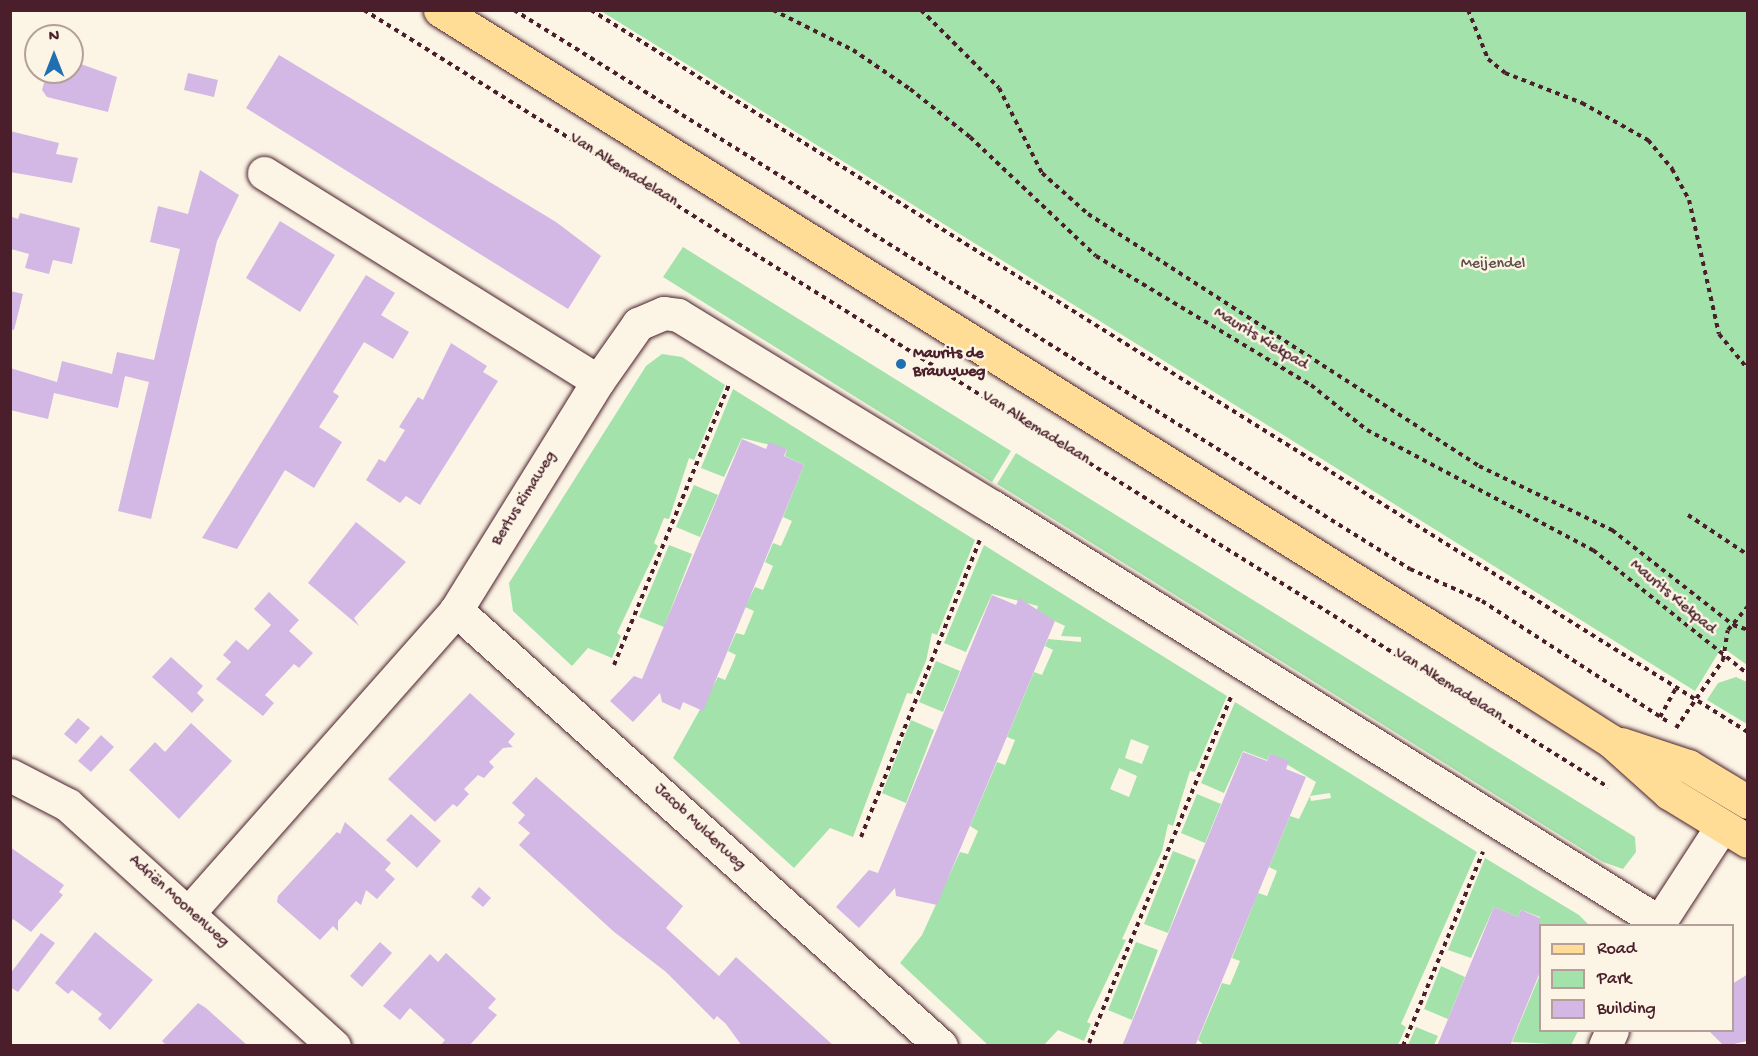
<!DOCTYPE html>
<html>
<head>
<meta charset="utf-8">
<style>
	body { margin:0 }
	#map { position:relative; width:1758px; height:1056px; overflow:hidden; background:#fcf5e5; font-family:"Gochi Hand",sans-serif }
	div>[style] { position:absolute }
	[style*='--x'] { left:calc(var(--x)*1px); top:calc(var(--y)*1px); width:calc(var(--w)*1px); rotate:calc(var(--a)*1deg) }
	.green>* { inset:0; background:#a3e2aa }
	.building>* { inset:0; background:#d3b7e5 }
	.path>* { height:4px; margin-top:-2px; transform-origin:0; background:repeating-linear-gradient(90deg,#4a1f2b 0 4.5px,transparent 0 9px) }
	.roads { filter:drop-shadow(0 0 2px #4a1f2b) drop-shadow(0 0 2px #4a1f2b) }
	.minor>* { height:33px; margin:-16.5px; padding:0 16.5px; transform-origin:16.5px; border-radius:16.5px; background:#fcf5e5 }
	.major>* { height:33px; margin:-16.5px; padding:0 16.5px; transform-origin:16.5px; border-radius:16.5px; background:#ffdd96 }
	.dots>* { width:16px; height:16px; translate:-50% -50%; box-sizing:border-box; border:3px solid #fcf5e5; border-radius:50% }
	span { translate:-50% -50%; white-space:nowrap; text-align:center; line-height:1.15; -webkit-text-stroke:5px #fcf5e5; paint-order:stroke }
	.street-label { font-size:16px; color:#4a1f2b }
	.park-label { font-size:16px; color:#60504b }
	.poi-label { font-size:16px; color:#4a1f2b; font-weight:700 }
	.left { translate:0 -50%; text-align:left }
	.frame { position:absolute; inset:0; border:12px solid #4a1f2b; pointer-events:none }
	.legend { position:absolute; left:1539px; top:924px; width:195px; height:108px; box-sizing:border-box; background:#fcf5e5; border:2px solid #b59f9b; margin:0; padding:8px 10px; list-style:none; font-size:18px; color:#4a1f2b }
	.legend li { display:flex; align-items:center; gap:12px; height:30px }
	.legend b { width:30px; border:2px solid #b59f9b }
	.north { position:absolute; left:24px; top:24px; width:60px; height:60px; box-sizing:border-box; background:#fcf5e5; border:2px solid #b59f9b; border-radius:50%; rotate:0deg; font-size:16px; font-weight:700; line-height:24px; text-align:center; color:#4a1f2b }
	.north::after { content:''; display:block; margin:auto; width:21px; height:27px; background:#1f6fb2; clip-path:polygon(50% 0,100% 100%,50% 72%,0 100%) }
</style>
</head>
<body>
<div id="map">
	<div class="green">
		<div style="clip-path:polygon(601px 11px,1747px 11px,1747px 665px,1722px 647px,1695px 691px)"></div>
		<div style="clip-path:polygon(683px 247px,1011px 451px,992px 482px,663px 277px)"></div>
		<div style="clip-path:polygon(662px 354px,682px 357px,725px 385px,694px 460px,689px 458px,669px 519px,664px 518px,654px 543px,658px 546px,617px 633px,621px 636px,612px 658px,588px 648px,572px 666px,513px 611px,509px 583px,646px 366px)"></div>
		<div style="clip-path:polygon(733px 389px,975px 540px,937px 635px,932px 633px,926px 661px,912px 694px,907px 693px,853px 837px,830px 828px,794px 868px,673px 758px,718px 677px,725px 680px,731px 667px,736px 655px,728px 651px,736px 633px,744px 635px,754px 611px,745px 607px,755px 587px,763px 590px,773px 566px,765px 562px,773px 543px,781px 546px,792px 521px,783px 517px,804px 465px,785px 456px,787px 449px,742px 438px,724px 477px,701px 468px)"></div>
		<div style="clip-path:polygon(1016px 453px,1635px 837px,1636px 852px,1623px 869px,1603px 862px,997px 484px)"></div>
		<div style="clip-path:polygon(694px 485px,718px 495px,700px 537px,676px 527px)"></div>
		<div style="clip-path:polygon(669px 545px,692px 554px,664px 627px,639px 617px)"></div>
		<div style="clip-path:polygon(evenodd,984px 545px,1227px 696px,1195px 772px,1190px 771px,1173px 826px,1168px 824px,1162px 851px,1122px 939px,1126px 940px,1087px 1022px,1091px 1024px,1084px 1041px,1058px 1030px,1044px 1045px,988px 1045px,900px 963px,922px 935px,960px 852px,968px 854px,978px 831px,970px 826px,997px 762px,1005px 765px,1015px 740px,1007px 737px,1034px 672px,1042px 675px,1053px 650px,1045px 646px,1048px 639px,1081px 642px,1081px 637px,1061px 636px,1065px 626px,1036px 612px,1038px 606px,992px 594px,966px 652px,944px 643px,984px 545px,1131px 739px,1149px 746px,1142px 764px,1125px 758px,1131px 739px,984px 545px,1119px 768px,1137px 776px,1129px 797px,1110px 789px,1119px 768px)"></div>
		<div style="clip-path:polygon(936px 661px,960px 671px,943px 712px,919px 702px)"></div>
		<div style="clip-path:polygon(1736px 677px,1747px 682px,1747px 724px,1707px 700px,1718px 683px)"></div>
		<div style="clip-path:polygon(1235px 702px,1477px 852px,1401px 1024px,1406px 1027px,1398px 1045px,1205px 1046px,1198px 1040px,1222px 983px,1230px 985px,1240px 961px,1232px 958px,1258px 893px,1267px 896px,1277px 871px,1269px 867px,1290px 816px,1299px 819px,1310px 796px,1311px 801px,1331px 798px,1330px 793px,1310px 796px,1316px 782px,1270px 754px,1267px 760px,1243px 751px,1224px 793px,1201px 783px)"></div>
		<div style="clip-path:polygon(911px 720px,934px 730px,906px 803px,882px 793px)"></div>
		<div style="clip-path:polygon(1197px 794px,1221px 804px,1205px 843px,1181px 833px)"></div>
		<div style="clip-path:polygon(1173px 851px,1196px 860px,1168px 933px,1144px 924px)"></div>
		<div style="clip-path:polygon(1485px 858px,1579px 915px,1589px 925px,1540px 926px,1540px 917px,1521px 910px,1518px 917px,1494px 907px,1471px 958px,1448px 950px)"></div>
		<div style="clip-path:polygon(1136px 942px,1158px 950px,1132px 1020px,1108px 1010px)"></div>
		<div style="clip-path:polygon(1441px 966px,1465px 977px,1448px 1019px,1424px 1009px)"></div>
		<div style="clip-path:polygon(1539px 977px,1540px 1030px,1578px 1031px,1571px 1045px,1512px 1042px)"></div>
		<div style="clip-path:polygon(1416px 1027px,1438px 1036px,1434px 1045px,1408px 1045px)"></div>
	</div>
	<div class="building">
		<div style="clip-path:polygon(279px 55px,556px 222px,601px 256px,568px 309px,246px 108px)"></div>
		<div style="clip-path:polygon(78px 63px,117px 77px,108px 112px,47px 97px,42px 90px,47px 72px,72px 72px)"></div>
		<div style="clip-path:polygon(188px 73px,218px 80px,214px 97px,184px 90px)"></div>
		<div style="clip-path:polygon(10px 131px,59px 143px,56px 154px,78px 158px,72px 183px,10px 172px)"></div>
		<div style="clip-path:polygon(200px 170px,239px 195px,217px 241px,151px 519px,118px 511px,149px 382px,125px 376px,118px 408px,54px 393px,48px 419px,10px 410px,10px 368px,57px 382px,62px 361px,112px 374px,117px 352px,154px 360px,180px 249px,150px 242px,158px 206px,188px 214px)"></div>
		<div style="clip-path:polygon(20px 213px,80px 228px,72px 264px,53px 260px,49px 274px,25px 268px,29px 254px,11px 249px,12px 217px,18px 219px)"></div>
		<div style="clip-path:polygon(280px 221px,335px 255px,300px 312px,246px 278px)"></div>
		<div style="clip-path:polygon(366px 275px,395px 293px,381px 315px,409px 332px,393px 359px,364px 342px,333px 392px,339px 396px,319px 427px,342px 442px,314px 488px,285px 470px,237px 549px,202px 538px)"></div>
		<div style="clip-path:polygon(10px 291px,23px 294px,14px 330px,10px 329px)"></div>
		<div style="clip-path:polygon(451px 343px,487px 366px,483px 372px,498px 381px,420px 505px,406px 496px,400px 503px,366px 480px,379px 459px,385px 462px,405px 430px,399px 427px,418px 397px,423px 400px)"></div>
		<div style="clip-path:polygon(742px 439px,766px 449px,769px 442px,787px 449px,784px 456px,804px 465px,703px 711px,683px 702px,680px 710px,662px 702px,660px 693px,633px 722px,610px 701px,634px 676px,642px 679px)"></div>
		<div style="clip-path:polygon(356px 522px,406px 562px,354px 618px,359px 626px,308px 583px)"></div>
		<div style="clip-path:polygon(269px 592px,299px 620px,289px 631px,313px 653px,299px 668px,294px 664px,265px 695px,274px 703px,263px 716px,216px 679px,231px 662px,223px 655px,236px 640px,248px 650px,271px 625px,254px 609px)"></div>
		<div style="clip-path:polygon(992px 595px,1016px 605px,1019px 598px,1055px 621px,937px 905px,896px 896px,895px 888px,859px 928px,836px 907px,869px 870px,878px 873px)"></div>
		<div style="clip-path:polygon(171px 657px,203px 686px,197px 693px,204px 700px,192px 713px,152px 677px)"></div>
		<div style="clip-path:polygon(470px 693px,515px 734px,508px 742px,513px 747px,503px 748px,489px 762px,494px 767px,484px 778px,478px 775px,464px 789px,469px 794px,457px 807px,453px 804px,435px 822px,388px 779px)"></div>
		<div style="clip-path:polygon(78px 718px,90px 728px,76px 744px,64px 734px)"></div>
		<div style="clip-path:polygon(191px 723px,232px 761px,179px 819px,129px 770px,155px 742px,165px 752px)"></div>
		<div style="clip-path:polygon(101px 735px,114px 747px,91px 772px,78px 761px)"></div>
		<div style="clip-path:polygon(1243px 752px,1267px 761px,1270px 754px,1279px 757px,1289px 761px,1286px 769px,1306px 777px,1195px 1046px,1122px 1046px)"></div>
		<div style="clip-path:polygon(536px 777px,683px 906px,666px 928px,688px 948px,719px 976px,736px 957px,834px 1046px,742px 1046px,726px 1024px,717px 1016px,714px 1020px,666px 972px,613px 931px,519px 845px,530px 833px,518px 823px,525px 815px,512px 803px)"></div>
		<div style="clip-path:polygon(411px 814px,441px 841px,417px 868px,386px 840px)"></div>
		<div style="clip-path:polygon(345px 822px,391px 863px,385px 870px,395px 879px,377px 899px,366px 890px,361px 905px,356px 901px,338px 921px,338px 931px,333px 926px,320px 940px,277px 902px,278px 896px,337px 832px,340px 834px)"></div>
		<div style="clip-path:polygon(10px 847px,64px 885px,59px 892px,63px 895px,31px 932px,13px 919px,10px 923px)"></div>
		<div style="clip-path:polygon(479px 887px,491px 898px,483px 907px,471px 897px)"></div>
		<div style="clip-path:polygon(1494px 907px,1518px 917px,1521px 910px,1540px 918px,1540px 972px,1510px 1046px,1437px 1046px)"></div>
		<div style="clip-path:polygon(95px 932px,153px 980px,110px 1030px,98px 1019px,102px 1014px,72px 990px,68px 994px,55px 983px)"></div>
		<div style="clip-path:polygon(41px 933px,55px 943px,18px 992px,10px 987px,10px 974px)"></div>
		<div style="clip-path:polygon(380px 942px,392px 953px,362px 987px,350px 976px)"></div>
		<div style="clip-path:polygon(446px 953px,496px 999px,488px 1008px,497px 1015px,469px 1046px,440px 1046px,445px 1040px,410px 1008px,400px 1020px,383px 1006px,430px 954px,438px 962px)"></div>
		<div style="clip-path:polygon(1748px 974px,1748px 1041px,1724px 1046px,1708px 1030px,1732px 1030px,1732px 984px)"></div>
		<div style="clip-path:polygon(198px 1003px,206px 1008px,248px 1046px,167px 1046px,162px 1041px)"></div>
	</div>
	<div class="path">
		<div style="--x:364;--y:10;--w:1467;--a:31.99"></div>
		<div style="--x:514;--y:10;--w:1056;--a:31.96"></div>
		<div style="--x:1410;--y:569;--w:79;--a:24"></div>
		<div style="--x:1482;--y:601;--w:221;--a:33"></div>
		<div style="--x:591;--y:10;--w:1364;--a:31.97"></div>
		<div style="--x:773;--y:10;--w:89;--a:26.6"></div>
		<div style="--x:853;--y:50;--w:69;--a:34.4"></div>
		<div style="--x:910;--y:89;--w:77;--a:38.7"></div>
		<div style="--x:970;--y:137;--w:173;--a:43.4"></div>
		<div style="--x:1096;--y:256;--w:251;--a:31"></div>
		<div style="--x:1311;--y:385;--w:72;--a:38.8"></div>
		<div style="--x:1367;--y:430;--w:256;--a:28"></div>
		<div style="--x:1593;--y:550;--w:198;--a:38.7"></div>
		<div style="--x:921;--y:10;--w:110;--a:45"></div>
		<div style="--x:999;--y:88;--w:95;--a:63.2"></div>
		<div style="--x:1042;--y:173;--w:62;--a:41.7"></div>
		<div style="--x:1088;--y:214;--w:465;--a:32.8"></div>
		<div style="--x:1479;--y:466;--w:148;--a:25.7"></div>
		<div style="--x:1612;--y:530;--w:154;--a:38.1"></div>
		<div style="--x:1733;--y:625;--w:16;--a:18"></div>
		<div style="--x:1468;--y:10;--w:53;--a:67.8"></div>
		<div style="--x:1488;--y:59;--w:22;--a:39"></div>
		<div style="--x:1505;--y:73;--w:83;--a:21.3"></div>
		<div style="--x:1582;--y:103;--w:76;--a:29.3"></div>
		<div style="--x:1648;--y:140;--w:38;--a:50"></div>
		<div style="--x:1672;--y:169;--w:35;--a:61"></div>
		<div style="--x:1689;--y:200;--w:137;--a:77.4"></div>
		<div style="--x:1719;--y:334;--w:45;--a:50.4"></div>
		<div style="--x:1688;--y:515;--w:72;--a:33.7"></div>
		<div style="--x:614;--y:665;--w:303;--a:-67.7"></div>
		<div style="--x:1660;--y:717;--w:33;--a:-61"></div>
		<div style="--x:1676;--y:728;--w:83;--a:-55.3"></div>
		<div style="--x:1723;--y:660;--w:30;--a:-81"></div>
		<div style="--x:1728;--y:630;--w:31;--a:-50"></div>
		<div style="--x:861;--y:837;--w:320;--a:-68.2"></div>
		<div style="--x:1089;--y:1043;--w:377;--a:-67.7"></div>
		<div style="--x:1403;--y:1046;--w:210;--a:-67.6"></div>
	</div>
	<div class="roads">
		<div class="minor">
			<div style="--x:264;--y:173;--w:393;--a:31.9"></div>
			<div style="--x:456;--y:610;--w:652;--a:41.95"></div>
			<div style="--x:10;--y:775;--w:65;--a:27.3"></div>
			<div style="--x:68;--y:805;--w:359;--a:42.2"></div>
			<div style="--x:190;--y:911;--w:402;--a:-48.5"></div>
			<div style="--x:456;--y:610;--w:269;--a:-58.2"></div>
			<div style="--x:598;--y:381;--w:70;--a:-54.9"></div>
			<div style="--x:638;--y:324;--w:28;--a:-23"></div>
			<div style="--x:664;--y:313;--w:14;--a:8"></div>
			<div style="--x:678;--y:315;--w:369;--a:31.4"></div>
			<div style="--x:993;--y:507;--w:785;--a:31.93"></div>
			<div style="--x:1657;--y:926;--w:119;--a:-57"></div>
			<div style="--x:1605;--y:1046;--w:17;--a:-66"></div>
		</div>
		<div class="major">
			<div style="--x:440;--y:10;--w:1286;--a:31.93"></div>
			<div style="--x:1531;--y:690;--w:95;--a:32.5"></div>
			<div style="--x:1611;--y:741;--w:78;--a:41.9"></div>
			<div style="--x:1669;--y:793;--w:92;--a:31.3"></div>
			<div style="--x:1621;--y:744;--w:71;--a:18.2"></div>
			<div style="--x:1688;--y:766;--w:70;--a:31"></div>
		</div>
	</div>
	<div class="dots">
		<div style="left:901px;top:364px;background:#1f6fb2"></div>
	</div>
	<div class="street-label">
		<span style="left:623px;top:171px;rotate:32deg">Van Alkemadelaan</span>
		<span style="left:1260px;top:340px;rotate:31deg">Maurits Kiekpad</span>
		<span style="left:1035px;top:429px;rotate:32deg">Van Alkemadelaan</span>
		<span style="left:525px;top:499px;rotate:-58deg">Bertus Rimaweg</span>
		<span style="left:1672px;top:598px;rotate:40deg">Maurits Kiekpad</span>
		<span style="left:1448px;top:686px;rotate:32deg">Van Alkemadelaan</span>
		<span style="left:699px;top:828px;rotate:43deg">Jacob Mulderweg</span>
		<span style="left:178px;top:902px;rotate:42deg">Adriën Moonenweg</span>
	</div>
	<div class="park-label">
		<span style="left:1493px;top:265px">Meijendel</span>
	</div>
	<div class="poi-label">
		<span class="left" style="left:913px;top:364px">Maurits de<br>Brauwweg</span>
	</div>
	<div class="frame"></div>
	<ul class="legend">
	<li><b style="height:8px;background:#ffdd96"></b>Road</li>
	<li><b style="height:16px;background:#a3e2aa"></b>Park</li>
	<li><b style="height:16px;background:#d3b7e5"></b>Building</li>
	</ul>
	<div class="north">N</div>
</div>
</body>
</html>
